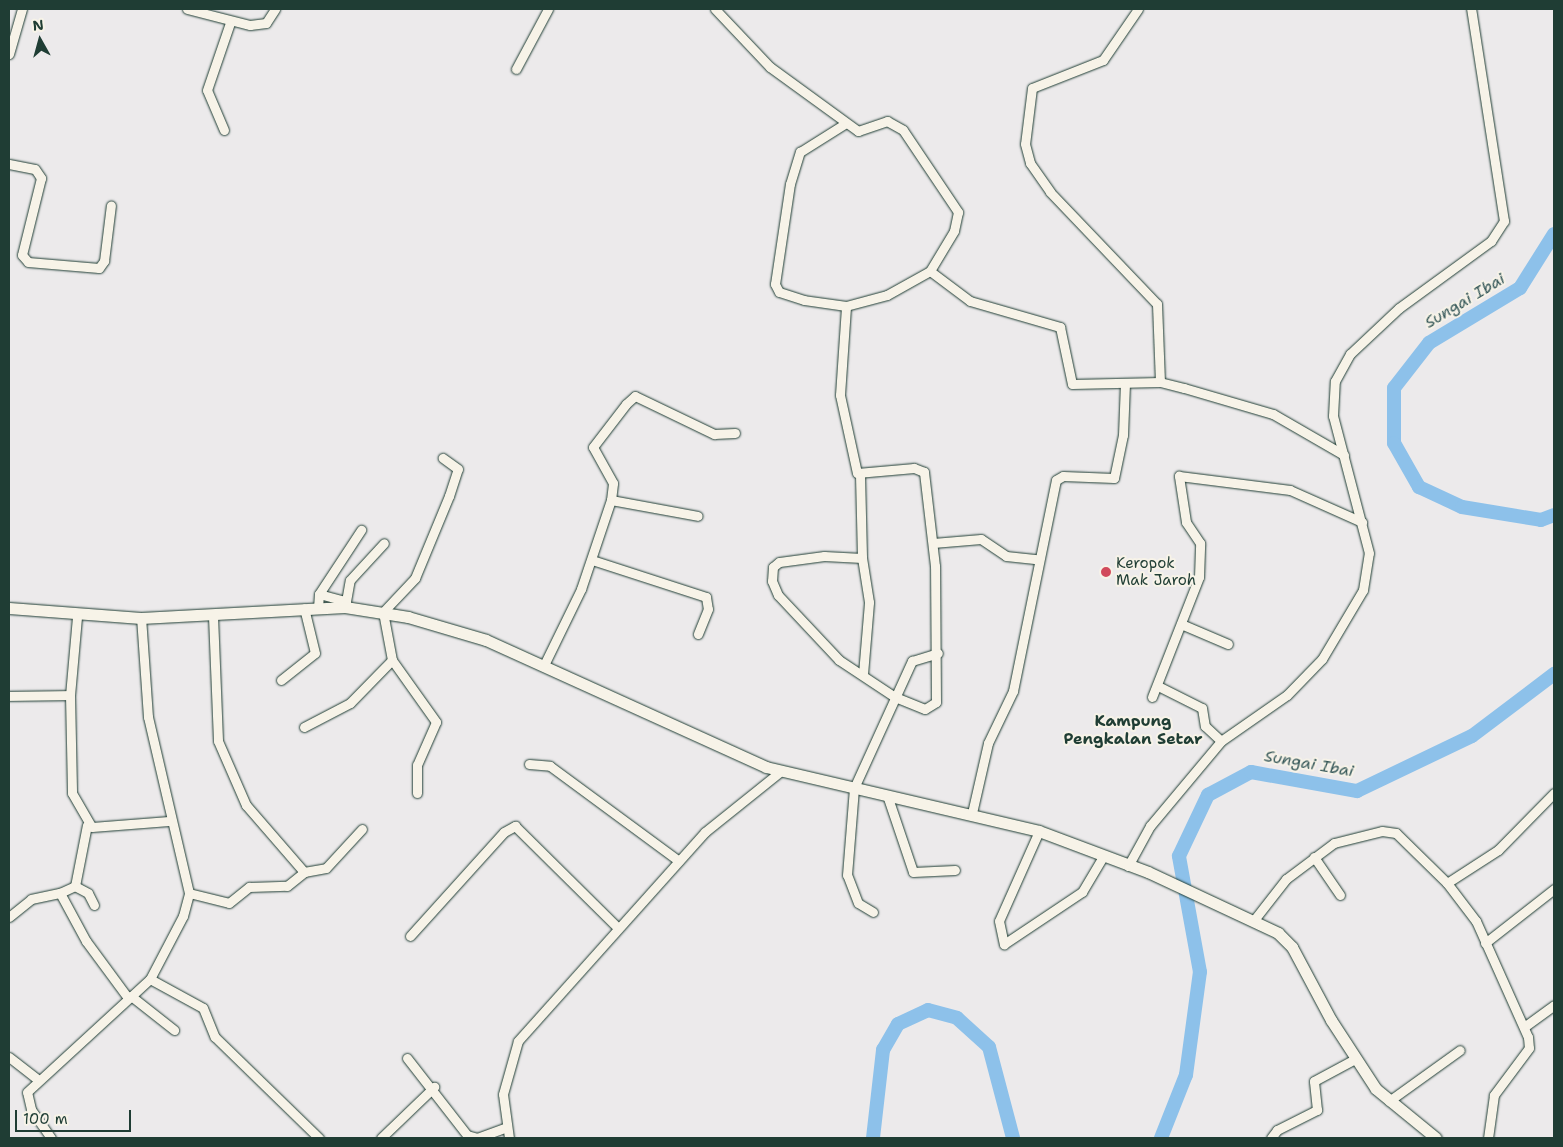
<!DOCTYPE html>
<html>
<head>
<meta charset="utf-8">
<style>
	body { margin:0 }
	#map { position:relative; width:1563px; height:1147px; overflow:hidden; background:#eceaeb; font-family:"Shantell Sans",sans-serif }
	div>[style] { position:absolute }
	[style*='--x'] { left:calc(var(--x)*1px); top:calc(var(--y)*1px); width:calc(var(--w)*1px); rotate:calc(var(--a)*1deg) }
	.river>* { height:14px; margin:-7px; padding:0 7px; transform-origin:7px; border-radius:7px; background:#8dc1ea }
	.roads { filter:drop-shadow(0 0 1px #1f3d34) drop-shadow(0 0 1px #1f3d34) }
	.minor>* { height:9px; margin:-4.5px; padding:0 4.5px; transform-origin:4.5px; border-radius:4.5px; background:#f7f3e8 }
	.major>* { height:11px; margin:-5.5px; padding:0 5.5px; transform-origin:5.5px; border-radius:5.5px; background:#f7f3e8 }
	.dots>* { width:14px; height:14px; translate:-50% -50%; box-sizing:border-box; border:2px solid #f7f3e8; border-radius:50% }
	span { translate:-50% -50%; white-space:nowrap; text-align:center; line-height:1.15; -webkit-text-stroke:4px #f7f3e8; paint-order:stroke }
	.poi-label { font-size:15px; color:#1f3d34 }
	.left { translate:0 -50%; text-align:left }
	.water-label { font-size:16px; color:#355758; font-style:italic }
	.neighbourhood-label { font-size:16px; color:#1f3d34; font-weight:700 }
	.frame { position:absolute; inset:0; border:10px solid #1f3d34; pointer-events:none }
	.north { position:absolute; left:15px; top:15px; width:50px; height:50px; -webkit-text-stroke:4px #f7f3e8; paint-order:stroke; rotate:353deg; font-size:14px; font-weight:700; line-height:20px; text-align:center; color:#1f3d34 }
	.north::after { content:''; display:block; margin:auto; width:18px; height:22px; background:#1f3d34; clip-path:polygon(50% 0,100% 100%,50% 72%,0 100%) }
	.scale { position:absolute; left:15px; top:1110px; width:116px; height:22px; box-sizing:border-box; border:2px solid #1f3d34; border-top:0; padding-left:6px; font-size:15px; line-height:18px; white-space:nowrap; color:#1f3d34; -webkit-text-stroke:4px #f7f3e8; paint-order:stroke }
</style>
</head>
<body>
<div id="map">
	<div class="river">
		<div style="--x:1554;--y:234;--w:64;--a:122.2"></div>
		<div style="--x:1520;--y:288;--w:106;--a:148.9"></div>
		<div style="--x:1429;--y:343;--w:57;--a:127.9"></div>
		<div style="--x:1394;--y:388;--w:55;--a:90"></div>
		<div style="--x:1394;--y:443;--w:51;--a:60.4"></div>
		<div style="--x:1419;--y:487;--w:47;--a:24.9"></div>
		<div style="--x:1462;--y:507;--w:80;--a:9.3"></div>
		<div style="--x:1541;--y:520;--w:14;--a:-21"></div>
		<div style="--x:873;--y:1138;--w:89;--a:-83.5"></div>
		<div style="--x:883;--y:1050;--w:30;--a:-60"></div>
		<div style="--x:898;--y:1024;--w:33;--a:-25"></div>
		<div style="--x:928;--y:1010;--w:30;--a:15"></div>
		<div style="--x:957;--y:1018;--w:43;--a:42.2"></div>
		<div style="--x:989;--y:1047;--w:94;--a:75.2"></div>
		<div style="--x:1161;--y:1138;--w:68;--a:-68.4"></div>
		<div style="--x:1186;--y:1075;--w:104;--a:-82.3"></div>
		<div style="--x:1200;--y:972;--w:118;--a:-100.3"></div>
		<div style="--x:1179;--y:856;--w:68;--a:-64.6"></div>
		<div style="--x:1208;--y:795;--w:49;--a:-28.1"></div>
		<div style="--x:1251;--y:772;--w:108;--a:10.2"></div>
		<div style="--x:1357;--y:791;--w:127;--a:-25.6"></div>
		<div style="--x:1472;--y:736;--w:103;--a:-37.1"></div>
	</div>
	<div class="roads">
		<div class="minor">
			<div style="--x:187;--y:9;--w:65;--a:14.3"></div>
			<div style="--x:250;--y:25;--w:16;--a:-7"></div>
			<div style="--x:266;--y:23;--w:17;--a:-57"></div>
			<div style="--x:715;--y:9;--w:80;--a:46.5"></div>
			<div style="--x:770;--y:67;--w:109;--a:36"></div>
			<div style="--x:858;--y:131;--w:31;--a:-19"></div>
			<div style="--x:887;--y:121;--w:18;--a:29"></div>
			<div style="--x:903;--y:130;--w:99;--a:56.1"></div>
			<div style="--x:958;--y:212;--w:19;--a:102"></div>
			<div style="--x:954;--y:231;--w:47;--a:121"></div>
			<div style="--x:1138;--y:9;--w:62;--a:124.5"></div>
			<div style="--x:1103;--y:60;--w:76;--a:158.5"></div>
			<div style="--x:1032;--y:88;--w:56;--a:97.1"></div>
			<div style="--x:1025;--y:144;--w:20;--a:75"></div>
			<div style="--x:1030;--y:163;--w:35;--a:55"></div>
			<div style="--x:1050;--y:192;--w:155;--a:46.3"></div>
			<div style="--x:1157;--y:304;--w:78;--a:87.8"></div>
			<div style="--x:9;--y:54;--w:47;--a:-73.9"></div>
			<div style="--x:516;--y:69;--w:68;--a:-61.9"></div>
			<div style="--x:224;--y:130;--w:43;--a:-113"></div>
			<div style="--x:207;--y:90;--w:71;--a:-71.1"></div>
			<div style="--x:9;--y:164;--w:26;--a:11"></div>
			<div style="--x:35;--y:169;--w:11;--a:56"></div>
			<div style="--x:41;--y:178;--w:79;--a:103.9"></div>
			<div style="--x:22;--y:255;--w:9;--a:49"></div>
			<div style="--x:28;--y:262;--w:71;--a:4.8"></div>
			<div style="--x:99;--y:268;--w:9;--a:-54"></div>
			<div style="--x:104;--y:261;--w:56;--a:-82.9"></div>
			<div style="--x:846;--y:306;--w:42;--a:-171.9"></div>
			<div style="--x:804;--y:300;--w:26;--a:-162"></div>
			<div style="--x:779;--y:292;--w:9;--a:-117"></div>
			<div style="--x:775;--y:284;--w:101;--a:-81.5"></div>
			<div style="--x:790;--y:184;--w:34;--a:-73"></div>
			<div style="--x:800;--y:152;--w:54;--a:-32.2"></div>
			<div style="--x:860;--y:475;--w:83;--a:88.6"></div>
			<div style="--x:611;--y:500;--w:88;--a:10.4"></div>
			<div style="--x:933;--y:543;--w:48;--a:-4.8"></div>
			<div style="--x:981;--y:539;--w:30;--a:34"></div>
			<div style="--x:1006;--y:556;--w:31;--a:6"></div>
			<div style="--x:592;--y:560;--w:120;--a:18"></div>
			<div style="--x:706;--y:597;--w:12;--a:81"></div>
			<div style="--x:708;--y:609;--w:27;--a:112"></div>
			<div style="--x:319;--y:594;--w:28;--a:15"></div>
			<div style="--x:345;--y:607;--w:27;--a:-80"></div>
			<div style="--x:350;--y:580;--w:50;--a:-47.4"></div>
			<div style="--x:318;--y:608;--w:14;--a:-86"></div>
			<div style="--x:319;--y:594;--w:77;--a:-56.7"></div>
			<div style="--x:213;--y:616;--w:125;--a:87.7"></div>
			<div style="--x:218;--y:741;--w:70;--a:66.4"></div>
			<div style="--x:246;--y:805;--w:89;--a:49.1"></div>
			<div style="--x:304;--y:872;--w:22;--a:-10"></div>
			<div style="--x:326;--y:868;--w:53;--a:-47.3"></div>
			<div style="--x:77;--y:617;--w:78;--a:95.1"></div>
			<div style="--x:70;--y:695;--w:98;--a:88.8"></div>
			<div style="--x:72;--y:793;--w:39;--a:60"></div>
			<div style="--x:92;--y:827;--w:77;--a:-4.5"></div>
			<div style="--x:1181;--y:624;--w:51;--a:23.1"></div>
			<div style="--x:392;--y:660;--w:76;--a:54.6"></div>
			<div style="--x:436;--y:722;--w:47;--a:113.8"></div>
			<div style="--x:417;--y:765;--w:28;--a:90"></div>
			<div style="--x:544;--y:665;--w:85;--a:-64"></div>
			<div style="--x:581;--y:589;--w:94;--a:-71.4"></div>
			<div style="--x:611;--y:500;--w:17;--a:-83"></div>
			<div style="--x:613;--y:483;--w:41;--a:-119.1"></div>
			<div style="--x:593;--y:447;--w:54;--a:-52.5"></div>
			<div style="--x:626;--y:404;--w:12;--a:-42"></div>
			<div style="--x:635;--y:396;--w:88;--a:25.7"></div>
			<div style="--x:714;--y:434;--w:21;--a:-3"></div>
			<div style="--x:863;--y:674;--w:72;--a:-85.2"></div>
			<div style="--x:869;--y:602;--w:45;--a:-99"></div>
			<div style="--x:862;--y:558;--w:38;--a:-177"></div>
			<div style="--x:824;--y:556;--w:45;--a:172.4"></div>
			<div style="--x:779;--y:562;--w:8;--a:140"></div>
			<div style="--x:773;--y:567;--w:14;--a:94"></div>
			<div style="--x:772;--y:581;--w:15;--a:67"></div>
			<div style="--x:778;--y:595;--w:89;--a:46.8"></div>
			<div style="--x:839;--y:660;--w:67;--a:33.5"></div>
			<div style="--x:895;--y:697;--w:32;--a:22"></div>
			<div style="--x:925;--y:709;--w:13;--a:-32"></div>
			<div style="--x:936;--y:702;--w:136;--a:-90.4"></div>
			<div style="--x:935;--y:566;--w:95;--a:-96.7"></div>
			<div style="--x:924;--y:472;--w:11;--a:-158"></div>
			<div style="--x:914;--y:468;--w:57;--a:175"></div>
			<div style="--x:857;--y:473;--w:80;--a:-102.3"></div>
			<div style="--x:840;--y:395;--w:89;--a:-86.1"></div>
			<div style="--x:846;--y:306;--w:42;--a:-15"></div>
			<div style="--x:887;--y:295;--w:49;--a:-29.2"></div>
			<div style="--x:930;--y:271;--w:50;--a:36.9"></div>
			<div style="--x:970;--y:301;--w:94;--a:16.1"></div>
			<div style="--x:1060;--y:327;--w:58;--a:78.1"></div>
			<div style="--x:1072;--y:384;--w:88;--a:-1.3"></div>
			<div style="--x:1160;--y:382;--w:25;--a:14"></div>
			<div style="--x:1184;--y:388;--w:93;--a:16.3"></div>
			<div style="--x:1273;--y:414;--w:82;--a:30"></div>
			<div style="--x:281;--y:680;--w:43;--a:-38.5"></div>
			<div style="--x:315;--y:653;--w:46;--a:-103.7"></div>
			<div style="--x:1158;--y:686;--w:49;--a:26.6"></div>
			<div style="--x:1202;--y:708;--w:18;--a:81"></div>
			<div style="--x:1205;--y:726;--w:22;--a:43"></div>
			<div style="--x:9;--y:696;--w:61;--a:-0.9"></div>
			<div style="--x:1152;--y:697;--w:129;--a:-68.6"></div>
			<div style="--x:1199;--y:577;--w:34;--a:-88"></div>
			<div style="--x:1200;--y:543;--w:25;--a:-124"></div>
			<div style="--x:1186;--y:522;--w:47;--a:-98.7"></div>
			<div style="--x:1179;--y:476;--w:112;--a:7.2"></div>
			<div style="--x:1290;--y:490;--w:79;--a:24"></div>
			<div style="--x:304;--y:727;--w:52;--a:-27.6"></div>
			<div style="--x:350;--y:703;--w:60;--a:-45.7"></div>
			<div style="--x:392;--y:660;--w:49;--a:-100.6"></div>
			<div style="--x:383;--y:612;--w:47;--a:-46.7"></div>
			<div style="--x:415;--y:578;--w:89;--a:-67.5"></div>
			<div style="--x:449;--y:496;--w:28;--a:-72"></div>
			<div style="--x:458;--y:469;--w:19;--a:-144"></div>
			<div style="--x:529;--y:764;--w:21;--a:5"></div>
			<div style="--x:550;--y:766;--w:160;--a:36.4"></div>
			<div style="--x:887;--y:795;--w:81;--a:71.3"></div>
			<div style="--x:913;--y:872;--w:42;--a:-2.7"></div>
			<div style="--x:972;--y:813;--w:72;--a:-77.1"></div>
			<div style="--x:988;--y:743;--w:58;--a:-64.3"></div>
			<div style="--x:1013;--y:691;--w:215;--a:-78.5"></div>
			<div style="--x:1056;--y:480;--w:8;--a:-30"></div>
			<div style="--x:1063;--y:476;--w:51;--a:2.2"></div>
			<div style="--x:1114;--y:478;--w:44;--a:-78.2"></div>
			<div style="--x:1123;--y:435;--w:52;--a:-87.8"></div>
			<div style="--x:1039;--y:831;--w:98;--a:114"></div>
			<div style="--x:999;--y:921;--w:24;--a:78"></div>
			<div style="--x:1004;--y:944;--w:94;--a:-33.7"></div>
			<div style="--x:1082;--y:892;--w:43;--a:-59.3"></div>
			<div style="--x:1314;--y:857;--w:46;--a:55.6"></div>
			<div style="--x:1128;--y:866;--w:46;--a:-61.2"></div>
			<div style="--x:1150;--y:826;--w:111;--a:-50.1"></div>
			<div style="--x:1221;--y:741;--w:80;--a:-34.9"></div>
			<div style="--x:1287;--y:695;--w:50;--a:-45.8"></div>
			<div style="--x:1322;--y:659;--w:80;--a:-59.3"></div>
			<div style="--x:1363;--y:590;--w:37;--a:-81"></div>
			<div style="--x:1369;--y:553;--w:142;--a:-104.7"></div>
			<div style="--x:1333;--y:416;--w:35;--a:-87"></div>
			<div style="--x:1335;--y:381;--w:31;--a:-61"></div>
			<div style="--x:1350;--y:354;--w:67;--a:-43.2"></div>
			<div style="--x:1399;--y:308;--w:114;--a:-36.1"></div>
			<div style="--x:1491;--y:241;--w:24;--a:-57"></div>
			<div style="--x:1504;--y:221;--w:215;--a:-98.8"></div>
			<div style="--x:1447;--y:883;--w:61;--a:-32.9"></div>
			<div style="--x:1498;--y:850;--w:80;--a:-45.5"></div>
			<div style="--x:75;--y:886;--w:62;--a:-78.9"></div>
			<div style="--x:189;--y:893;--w:41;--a:14"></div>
			<div style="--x:229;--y:903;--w:26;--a:-39"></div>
			<div style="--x:249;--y:887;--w:38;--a:-2"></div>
			<div style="--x:287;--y:886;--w:22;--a:-39"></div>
			<div style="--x:94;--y:905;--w:13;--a:-117"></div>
			<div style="--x:88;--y:893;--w:15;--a:-152"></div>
			<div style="--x:75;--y:886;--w:17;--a:155"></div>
			<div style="--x:60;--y:893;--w:55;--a:61.6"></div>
			<div style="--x:86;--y:941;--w:71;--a:53.6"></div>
			<div style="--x:873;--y:912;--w:17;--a:-149"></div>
			<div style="--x:858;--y:903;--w:30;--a:-111"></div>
			<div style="--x:847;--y:875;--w:87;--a:-85.4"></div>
			<div style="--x:854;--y:788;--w:140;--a:-65.5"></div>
			<div style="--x:912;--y:661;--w:27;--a:-17"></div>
			<div style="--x:9;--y:917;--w:28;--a:-39"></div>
			<div style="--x:31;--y:899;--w:30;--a:-12"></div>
			<div style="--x:1254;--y:920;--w:52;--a:-52"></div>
			<div style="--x:1286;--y:879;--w:60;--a:-36.9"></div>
			<div style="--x:1334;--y:843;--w:49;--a:-14"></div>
			<div style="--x:1382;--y:831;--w:14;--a:8"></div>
			<div style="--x:1396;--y:833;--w:71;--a:44.4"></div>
			<div style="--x:1447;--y:883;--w:48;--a:52.7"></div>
			<div style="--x:1476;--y:921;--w:127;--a:65.9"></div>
			<div style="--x:1528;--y:1037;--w:11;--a:85"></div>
			<div style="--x:1529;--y:1048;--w:59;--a:126.7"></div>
			<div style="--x:1494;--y:1095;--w:43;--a:97.9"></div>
			<div style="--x:410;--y:936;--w:140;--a:-47.9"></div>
			<div style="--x:504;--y:832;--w:13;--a:-29"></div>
			<div style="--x:515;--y:826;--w:145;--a:44.7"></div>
			<div style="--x:1485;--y:943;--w:88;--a:-38"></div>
			<div style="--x:150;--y:979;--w:60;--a:28.7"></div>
			<div style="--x:203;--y:1008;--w:31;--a:68"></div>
			<div style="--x:215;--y:1037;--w:145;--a:44.2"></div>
			<div style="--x:131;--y:996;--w:55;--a:38.3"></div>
			<div style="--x:1524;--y:1027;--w:37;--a:-36"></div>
			<div style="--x:9;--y:1057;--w:36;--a:38"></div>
			<div style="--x:407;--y:1058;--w:98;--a:52.1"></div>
			<div style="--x:467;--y:1135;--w:10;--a:17"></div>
			<div style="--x:477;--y:1138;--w:32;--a:-20"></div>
			<div style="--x:1389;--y:1101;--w:87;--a:-35.7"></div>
			<div style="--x:51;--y:1138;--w:35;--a:-125"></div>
			<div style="--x:31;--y:1109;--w:17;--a:-103"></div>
			<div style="--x:27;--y:1092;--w:167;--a:-42.6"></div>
			<div style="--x:150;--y:979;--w:71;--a:-62.4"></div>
			<div style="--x:183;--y:916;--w:24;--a:-75"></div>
			<div style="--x:189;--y:893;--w:181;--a:-103.1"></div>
			<div style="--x:148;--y:717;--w:99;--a:-94"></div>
			<div style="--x:381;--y:1138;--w:74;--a:-43.9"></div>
			<div style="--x:509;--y:1138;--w:44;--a:-97.8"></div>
			<div style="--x:503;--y:1094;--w:55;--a:-74.2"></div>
			<div style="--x:518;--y:1041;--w:280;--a:-48.2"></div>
			<div style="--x:705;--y:832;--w:97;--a:-38.8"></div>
			<div style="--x:1271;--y:1138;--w:10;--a:-53"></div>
			<div style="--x:1277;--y:1130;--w:45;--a:-26.6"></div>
			<div style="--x:1317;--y:1110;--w:29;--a:-96"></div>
			<div style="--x:1314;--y:1081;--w:47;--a:-28.2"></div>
		</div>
		<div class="major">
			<div style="--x:9;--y:608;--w:132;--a:4.3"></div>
			<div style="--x:141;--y:618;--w:204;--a:-3.1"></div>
			<div style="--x:345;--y:607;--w:64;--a:9"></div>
			<div style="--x:408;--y:617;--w:81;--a:16.4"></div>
			<div style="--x:486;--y:640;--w:307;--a:24.4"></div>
			<div style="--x:766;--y:767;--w:280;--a:13.2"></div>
			<div style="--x:1039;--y:831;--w:116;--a:20.6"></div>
			<div style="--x:1148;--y:872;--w:144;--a:25.1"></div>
			<div style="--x:1278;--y:933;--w:20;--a:45"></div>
			<div style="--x:1292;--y:947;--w:83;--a:61.9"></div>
			<div style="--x:1331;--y:1020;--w:82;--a:56.9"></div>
			<div style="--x:1376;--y:1089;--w:77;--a:39.2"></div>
		</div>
	</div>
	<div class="dots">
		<div style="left:1106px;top:572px;background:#d1495b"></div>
	</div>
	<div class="poi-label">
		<span class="left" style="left:1116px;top:572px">Keropok<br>Mak Jaroh</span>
	</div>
	<div class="water-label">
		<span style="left:1465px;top:301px;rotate:-31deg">Sungai Ibai</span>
		<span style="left:1309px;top:764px;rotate:10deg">Sungai Ibai</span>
	</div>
	<div class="neighbourhood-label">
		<span style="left:1133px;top:730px">Kampung<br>Pengkalan Setar</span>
	</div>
	<div class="frame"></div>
	<div class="north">N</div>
	<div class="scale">100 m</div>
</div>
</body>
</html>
